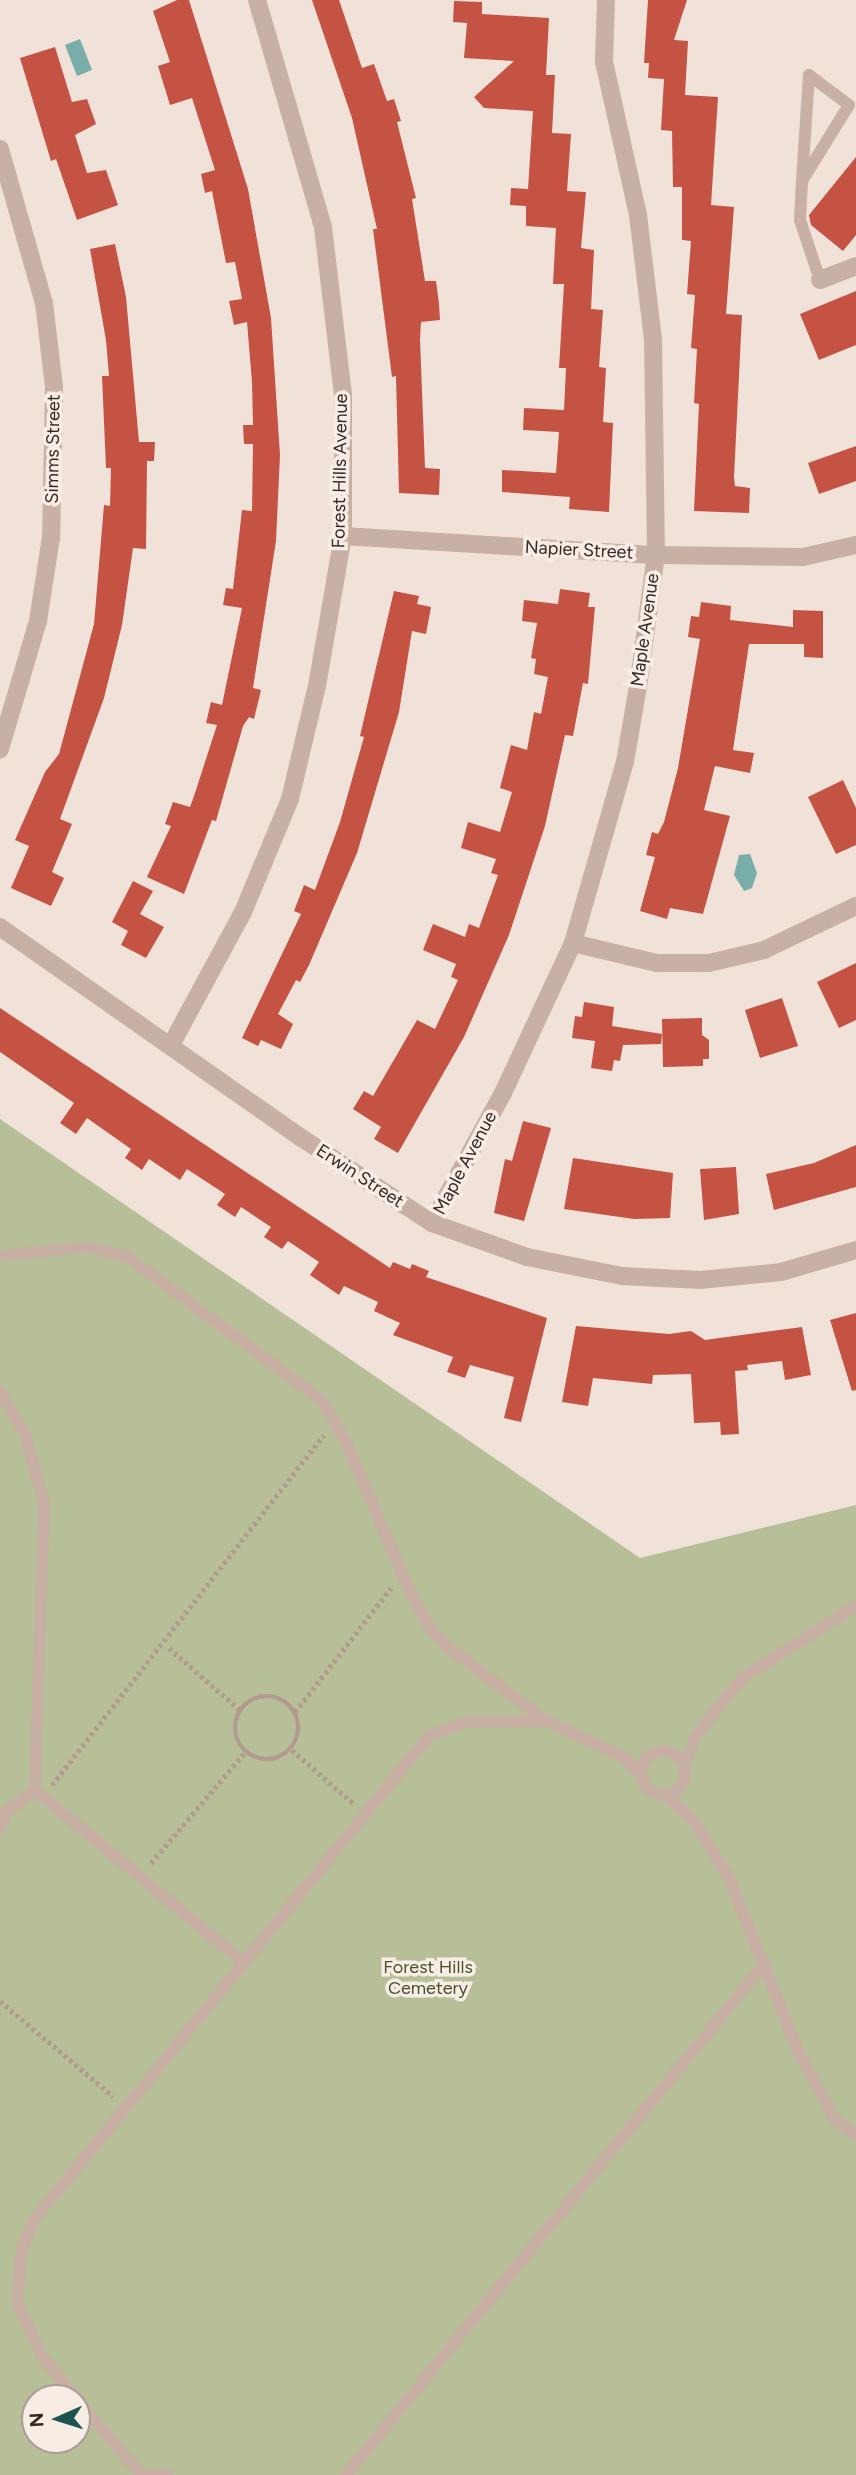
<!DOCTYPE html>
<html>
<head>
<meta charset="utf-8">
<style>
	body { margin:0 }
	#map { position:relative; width:856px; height:2475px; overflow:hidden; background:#f0e2d8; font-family:Figtree,sans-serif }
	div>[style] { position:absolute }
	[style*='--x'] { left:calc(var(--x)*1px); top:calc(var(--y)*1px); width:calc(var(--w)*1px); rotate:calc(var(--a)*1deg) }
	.green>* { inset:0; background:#b6bf98 }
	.water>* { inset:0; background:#78ada9 }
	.building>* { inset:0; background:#c45343 }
	.path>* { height:4.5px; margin-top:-2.25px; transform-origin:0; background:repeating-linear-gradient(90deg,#b39a8f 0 3.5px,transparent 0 7px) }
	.path>.ring { margin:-2.25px; padding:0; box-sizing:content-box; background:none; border:4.5px solid #b39a8f; border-radius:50% }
	.lane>* { height:12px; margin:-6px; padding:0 6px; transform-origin:6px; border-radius:6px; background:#c8b0a4 }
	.lane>.ring { margin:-6px; padding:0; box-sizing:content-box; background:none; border:12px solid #c8b0a4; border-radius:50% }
	.street>* { height:18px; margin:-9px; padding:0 9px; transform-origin:9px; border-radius:9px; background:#c8b0a4 }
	span { translate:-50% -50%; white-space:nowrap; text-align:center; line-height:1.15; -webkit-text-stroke:7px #f8ede4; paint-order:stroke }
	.street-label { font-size:18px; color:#332826 }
	.park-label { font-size:18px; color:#47512a }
	.north { position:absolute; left:21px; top:2384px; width:70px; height:70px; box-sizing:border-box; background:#f8ede4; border:2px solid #a99e98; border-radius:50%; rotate:267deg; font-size:19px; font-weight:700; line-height:28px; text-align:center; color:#332826 }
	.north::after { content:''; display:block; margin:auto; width:24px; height:32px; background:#1c5451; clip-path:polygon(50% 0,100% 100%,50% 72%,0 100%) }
</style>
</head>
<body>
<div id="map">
	<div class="green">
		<div style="clip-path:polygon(evenodd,0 1119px,640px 1558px,856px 1505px,856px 2475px,0 2475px,0 1119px,35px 2398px,77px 2398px,77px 2440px,35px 2440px,35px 2398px)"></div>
	</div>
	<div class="water">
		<div style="clip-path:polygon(80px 39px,92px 70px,77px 76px,65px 45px)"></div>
		<div style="clip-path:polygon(750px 854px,757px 873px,752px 888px,744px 891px,734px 875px,739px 855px)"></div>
	</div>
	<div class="building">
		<div style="clip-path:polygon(177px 0,189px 0,248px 189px,271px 318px,280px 455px,276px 541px,253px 688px,261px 690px,254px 719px,249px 717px,243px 726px,216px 821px,212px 820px,184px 894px,147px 877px,171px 826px,165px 824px,173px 802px,190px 807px,195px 793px,217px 725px,206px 723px,211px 702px,222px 705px,242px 608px,223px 605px,226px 588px,233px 589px,242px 510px,252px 511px,253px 444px,244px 444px,243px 425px,253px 425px,252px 382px,247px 322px,234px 325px,229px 301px,242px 299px,235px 262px,226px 263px,212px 191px,205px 193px,201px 174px,215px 170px,192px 98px,170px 105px,158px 66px,170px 62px,153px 11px)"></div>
		<div style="clip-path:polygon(312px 0,339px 0,362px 68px,374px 64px,387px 101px,394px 99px,401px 121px,397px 122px,416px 198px,412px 199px,425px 281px,436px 281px,439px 304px,440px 320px,421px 322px,420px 339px,425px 468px,440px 469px,439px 495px,399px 493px,396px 376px,392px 377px,373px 229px,377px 229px,352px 118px)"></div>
		<div style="clip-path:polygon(648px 0,687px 0,674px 40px,688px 41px,685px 95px,718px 97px,711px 205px,734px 207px,726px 314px,742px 315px,734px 477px,735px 486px,750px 488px,749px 513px,694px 511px,699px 404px,694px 403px,697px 349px,691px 348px,695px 295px,687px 294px,691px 241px,682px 240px,682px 187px,673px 187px,672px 131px,661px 130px,664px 79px,648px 78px,649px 63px,644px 63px)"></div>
		<div style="clip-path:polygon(454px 1px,482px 2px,482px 14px,549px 18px,546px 75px,555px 75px,552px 133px,571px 134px,567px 191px,586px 192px,581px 248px,594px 250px,591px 309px,603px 310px,599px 367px,606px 368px,603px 422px,613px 423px,609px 512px,569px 509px,570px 497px,502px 492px,502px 470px,556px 473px,559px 432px,523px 430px,524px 408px,564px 410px,566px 368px,559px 368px,564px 284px,553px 284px,556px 228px,526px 226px,526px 206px,510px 205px,511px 188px,528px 189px,533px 111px,484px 108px,474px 97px,514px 61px,464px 58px,467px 23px,453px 22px)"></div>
		<div style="clip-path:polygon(55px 47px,72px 102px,87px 99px,96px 124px,75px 135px,87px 173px,106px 170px,118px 205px,77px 220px,56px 159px,51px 161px,20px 58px)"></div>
		<div style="clip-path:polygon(856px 157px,856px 235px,843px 251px,811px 225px,809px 215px)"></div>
		<div style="clip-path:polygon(115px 244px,126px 297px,139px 442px,155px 442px,154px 461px,147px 461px,146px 549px,133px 548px,122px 625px,104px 698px,60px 819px,72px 824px,52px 872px,64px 878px,51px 906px,11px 888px,29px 846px,15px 840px,45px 772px,59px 754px,94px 624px,104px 505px,110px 506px,111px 468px,106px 468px,102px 376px,109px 376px,106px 340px,90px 249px)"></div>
		<div style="clip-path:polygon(856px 291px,856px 345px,819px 360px,800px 314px)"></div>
		<div style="clip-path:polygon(856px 446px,856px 481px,819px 494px,808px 463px)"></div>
		<div style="clip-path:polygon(560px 589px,590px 593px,588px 607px,595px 607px,588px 684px,583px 683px,573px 736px,565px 735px,545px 826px,509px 935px,464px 1037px,398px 1153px,374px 1139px,381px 1127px,353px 1109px,364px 1091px,373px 1096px,417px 1020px,435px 1029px,458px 980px,451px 977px,456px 964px,423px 950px,433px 924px,465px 937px,469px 924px,479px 928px,498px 875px,491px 873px,496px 859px,461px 848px,468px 822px,500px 832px,512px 792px,500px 788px,511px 745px,527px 750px,534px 712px,541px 714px,548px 677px,534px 674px,536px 659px,531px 658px,537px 623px,522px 621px,524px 600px,558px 604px)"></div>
		<div style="clip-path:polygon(394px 591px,419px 596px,417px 604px,431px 607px,426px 634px,412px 631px,399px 712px,357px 853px,309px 965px,300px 982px,296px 980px,278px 1014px,293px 1024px,281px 1049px,261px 1040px,258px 1046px,242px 1038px,301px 914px,294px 911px,304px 885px,315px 890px,340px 822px,364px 737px,360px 736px)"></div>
		<div style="clip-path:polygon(701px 602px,731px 606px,730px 620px,793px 627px,793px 610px,823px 611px,823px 658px,804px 657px,804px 644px,749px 644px,733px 750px,754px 753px,750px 773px,715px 766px,704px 810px,730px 816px,703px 914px,670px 908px,667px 919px,640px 911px,655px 857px,646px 855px,652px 832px,658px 834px,664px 822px,678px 768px,700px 639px,688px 637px,691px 616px,699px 617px)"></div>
		<div style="clip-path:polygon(843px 780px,856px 808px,856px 845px,836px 854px,808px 797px)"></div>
		<div style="clip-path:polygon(133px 881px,153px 891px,140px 914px,164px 927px,146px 958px,121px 945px,128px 931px,112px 922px)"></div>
		<div style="clip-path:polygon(856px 963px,856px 1020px,839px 1028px,817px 982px)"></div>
		<div style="clip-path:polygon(782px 998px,798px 1046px,760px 1058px,745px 1010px)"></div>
		<div style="clip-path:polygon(584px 1002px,614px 1007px,612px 1026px,662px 1034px,661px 1044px,623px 1045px,620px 1061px,614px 1060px,612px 1071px,591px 1068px,595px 1041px,572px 1038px,575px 1016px,582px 1017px)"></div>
		<div style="clip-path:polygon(0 1008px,390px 1268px,393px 1262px,410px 1269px,412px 1264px,429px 1271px,426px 1277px,547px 1318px,521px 1422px,504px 1418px,514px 1377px,470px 1365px,465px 1378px,447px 1372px,453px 1357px,393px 1335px,400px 1323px,374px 1311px,378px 1302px,344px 1286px,339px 1295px,310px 1275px,319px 1262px,288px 1241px,282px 1249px,264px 1237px,271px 1227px,241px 1207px,235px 1217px,217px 1205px,225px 1194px,187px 1169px,180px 1180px,149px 1159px,142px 1170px,125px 1158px,131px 1149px,87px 1118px,76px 1134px,60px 1123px,74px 1103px,0 1052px)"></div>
		<div style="clip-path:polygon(702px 1018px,702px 1035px,709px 1040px,709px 1059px,703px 1059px,703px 1066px,663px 1067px,662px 1019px)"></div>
		<div style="clip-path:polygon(523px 1121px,551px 1128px,524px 1221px,494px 1213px,505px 1159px,512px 1161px)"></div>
		<div style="clip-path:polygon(856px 1145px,856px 1187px,774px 1210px,766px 1174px,814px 1163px)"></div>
		<div style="clip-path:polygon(573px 1158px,673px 1173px,670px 1218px,634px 1219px,564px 1209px)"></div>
		<div style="clip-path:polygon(736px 1167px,739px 1214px,704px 1220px,700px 1169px)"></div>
		<div style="clip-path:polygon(856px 1313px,856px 1390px,852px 1391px,830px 1320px)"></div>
		<div style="clip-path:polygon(576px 1326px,669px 1334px,691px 1331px,705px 1340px,802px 1327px,811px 1375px,785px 1380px,782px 1361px,747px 1365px,748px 1370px,735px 1371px,739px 1434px,721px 1435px,720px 1422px,694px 1423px,691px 1374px,653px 1375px,652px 1384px,593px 1378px,588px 1406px,562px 1402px)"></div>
	</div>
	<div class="path">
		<div style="--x:169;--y:1648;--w:94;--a:41.1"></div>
		<div class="ring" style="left:235px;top:1696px;width:59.5px;height:59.5px"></div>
		<div style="--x:295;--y:1712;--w:157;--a:-52.3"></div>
		<div style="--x:292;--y:1750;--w:81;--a:41"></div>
		<div style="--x:52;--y:1785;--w:443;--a:-52.2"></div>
		<div style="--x:151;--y:1863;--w:145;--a:-49.7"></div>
		<div style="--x:0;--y:2001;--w:148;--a:40.1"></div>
	</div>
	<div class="lane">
		<div style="--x:802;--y:181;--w:89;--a:-58.3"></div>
		<div style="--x:849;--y:105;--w:50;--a:-143.1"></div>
		<div style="--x:809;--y:75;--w:106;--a:93.8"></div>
		<div style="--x:802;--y:181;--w:39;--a:93"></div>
		<div style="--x:800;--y:220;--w:63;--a:71.6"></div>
		<div style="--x:0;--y:1256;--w:86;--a:-6"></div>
		<div style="--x:86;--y:1247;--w:42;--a:12.4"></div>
		<div style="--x:127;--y:1256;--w:243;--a:36.6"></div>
		<div style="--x:322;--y:1401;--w:48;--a:59.7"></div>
		<div style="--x:346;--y:1442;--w:163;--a:66.9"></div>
		<div style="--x:410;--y:1592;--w:41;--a:60.9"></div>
		<div style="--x:430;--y:1628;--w:28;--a:46"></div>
		<div style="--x:449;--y:1648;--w:121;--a:37"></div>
		<div style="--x:0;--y:1391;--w:50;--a:59.8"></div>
		<div style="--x:25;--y:1434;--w:73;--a:74.8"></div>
		<div style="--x:44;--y:1504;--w:286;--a:91.8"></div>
		<div class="ring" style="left:641px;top:1751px;width:32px;height:32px"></div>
		<div style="--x:684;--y:1766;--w:31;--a:-69"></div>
		<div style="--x:695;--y:1737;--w:75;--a:-51.5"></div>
		<div style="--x:742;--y:1678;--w:135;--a:-32.3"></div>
		<div style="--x:667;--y:1796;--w:37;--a:43"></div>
		<div style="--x:694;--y:1821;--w:67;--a:58.4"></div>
		<div style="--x:729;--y:1878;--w:184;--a:68.3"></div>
		<div style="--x:797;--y:2049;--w:78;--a:61.8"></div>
		<div style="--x:834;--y:2118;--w:28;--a:39"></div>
		<div style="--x:0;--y:1827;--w:16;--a:-68"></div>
		<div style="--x:6;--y:1812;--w:36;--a:-37"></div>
		<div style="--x:35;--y:1790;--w:268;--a:39.6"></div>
		<div style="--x:76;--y:2398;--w:55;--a:-129.1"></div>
		<div style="--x:41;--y:2355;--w:59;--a:-114"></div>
		<div style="--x:17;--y:2301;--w:53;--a:-84.6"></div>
		<div style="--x:22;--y:2248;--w:30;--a:-67"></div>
		<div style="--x:34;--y:2220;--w:625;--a:-50.78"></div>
		<div style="--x:429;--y:1736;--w:39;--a:-21"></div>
		<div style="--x:465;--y:1722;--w:81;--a:-0.7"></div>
		<div style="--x:546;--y:1721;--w:86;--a:24.8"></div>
		<div style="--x:624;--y:1757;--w:25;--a:47"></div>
		<div style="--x:77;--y:2399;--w:99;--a:49.9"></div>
		<div style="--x:142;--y:2475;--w:26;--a:0"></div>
		<div style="--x:346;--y:2475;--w:662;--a:-50.7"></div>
	</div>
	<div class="street">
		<div style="--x:0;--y:149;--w:160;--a:74.1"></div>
		<div style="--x:44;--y:303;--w:85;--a:83.2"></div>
		<div style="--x:54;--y:387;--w:150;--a:91.1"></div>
		<div style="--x:51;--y:537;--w:85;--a:98.8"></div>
		<div style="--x:38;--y:621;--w:134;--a:106.5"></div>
		<div style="--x:820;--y:280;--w:39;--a:-21"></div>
		<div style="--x:343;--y:536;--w:314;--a:3.5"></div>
		<div style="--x:656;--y:555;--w:147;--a:0.8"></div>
		<div style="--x:803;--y:557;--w:54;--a:-12.8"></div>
		<div style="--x:0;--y:927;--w:366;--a:35"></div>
		<div style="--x:300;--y:1137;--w:158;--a:33.1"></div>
		<div style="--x:432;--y:1223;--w:101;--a:19.7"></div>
		<div style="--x:527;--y:1257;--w:97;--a:11.3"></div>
		<div style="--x:622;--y:1276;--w:78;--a:2.9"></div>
		<div style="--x:700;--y:1280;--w:81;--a:-5.6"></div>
		<div style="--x:781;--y:1272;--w:78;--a:-16.3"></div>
		<div style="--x:573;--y:943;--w:86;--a:13.4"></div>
		<div style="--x:657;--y:963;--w:52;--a:0"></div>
		<div style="--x:709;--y:963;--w:57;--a:-13.3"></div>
		<div style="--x:764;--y:950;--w:102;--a:-25.6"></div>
		<div style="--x:171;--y:1045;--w:151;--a:-61.6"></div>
		<div style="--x:243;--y:912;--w:122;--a:-67.4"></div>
		<div style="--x:290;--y:799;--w:116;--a:-76.6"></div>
		<div style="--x:317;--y:686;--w:152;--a:-80.2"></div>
		<div style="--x:343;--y:536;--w:141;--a:-90"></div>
		<div style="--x:343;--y:395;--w:169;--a:-96.8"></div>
		<div style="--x:323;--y:227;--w:236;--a:-106.2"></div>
		<div style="--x:432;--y:1223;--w:148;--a:-61.4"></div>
		<div style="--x:503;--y:1093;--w:166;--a:-65"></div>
		<div style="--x:573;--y:943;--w:188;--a:-74"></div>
		<div style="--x:625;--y:762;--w:83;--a:-80.3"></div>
		<div style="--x:639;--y:680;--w:126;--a:-82.3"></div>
		<div style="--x:656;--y:555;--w:216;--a:-90.8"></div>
		<div style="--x:653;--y:339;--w:125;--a:-96.9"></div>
		<div style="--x:638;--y:215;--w:157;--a:-102.5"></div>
		<div style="--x:604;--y:62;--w:62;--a:-88.2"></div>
	</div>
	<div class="street-label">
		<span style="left:53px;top:449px;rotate:-89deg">Simms Street</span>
		<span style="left:340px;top:471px;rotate:-89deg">Forest Hills Avenue</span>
		<span style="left:579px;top:550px;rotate:3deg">Napier Street</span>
		<span style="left:645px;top:630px;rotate:-82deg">Maple Avenue</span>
		<span style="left:465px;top:1163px;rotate:-62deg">Maple Avenue</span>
		<span style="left:360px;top:1176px;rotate:33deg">Erwin Street</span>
	</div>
	<div class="park-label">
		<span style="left:428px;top:1978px">Forest Hills<br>Cemetery</span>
	</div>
	<div class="north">N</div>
</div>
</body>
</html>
